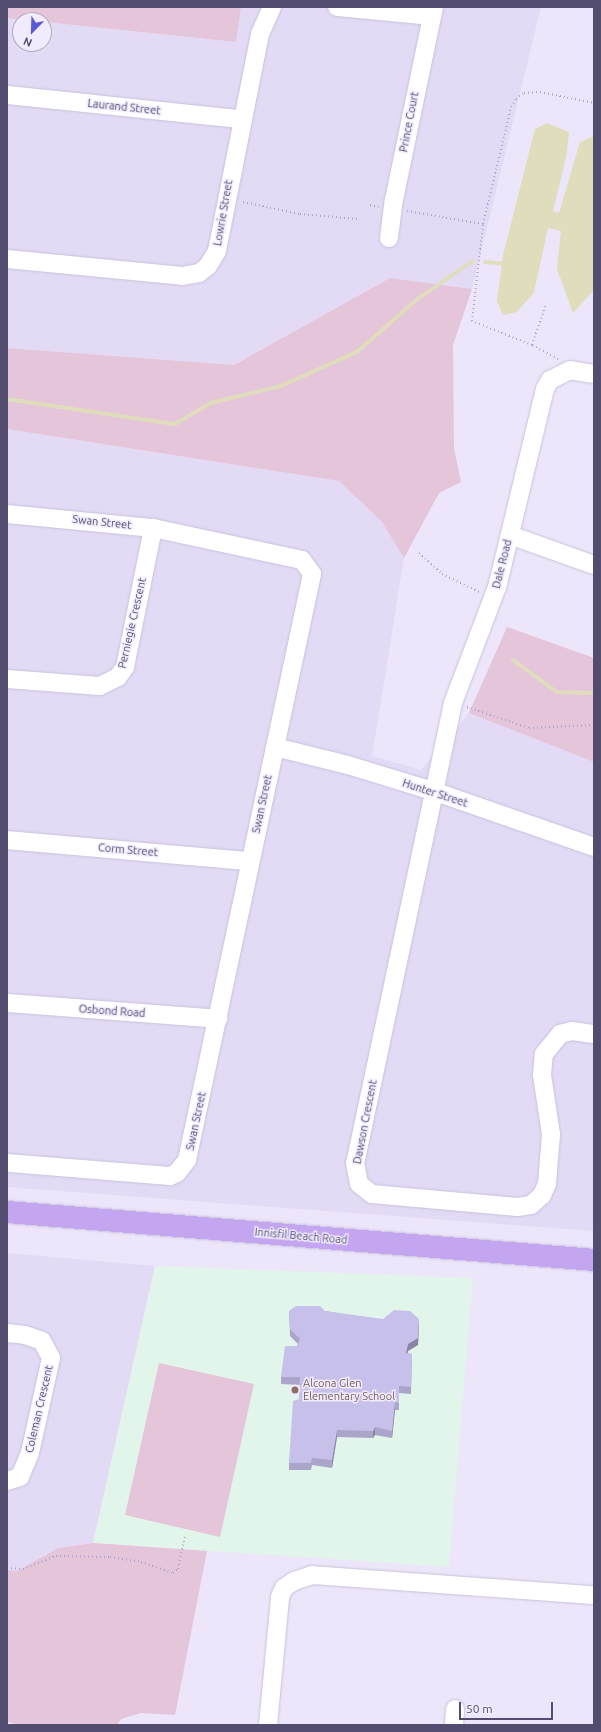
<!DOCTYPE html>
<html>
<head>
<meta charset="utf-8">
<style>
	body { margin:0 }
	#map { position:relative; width:601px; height:1732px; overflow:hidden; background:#ede5f9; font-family:Ubuntu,sans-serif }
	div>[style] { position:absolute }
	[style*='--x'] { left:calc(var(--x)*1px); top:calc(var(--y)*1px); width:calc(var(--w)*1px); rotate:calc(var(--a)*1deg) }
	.residential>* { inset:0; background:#e3daf5 }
	.education>* { inset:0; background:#e2f5ea }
	.green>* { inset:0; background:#e5c5d9 }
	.water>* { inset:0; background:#e0ddbc }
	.stream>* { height:3.5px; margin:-1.75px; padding:0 1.75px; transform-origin:1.75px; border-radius:1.75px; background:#e0ddbc }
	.path>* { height:2px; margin-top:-1px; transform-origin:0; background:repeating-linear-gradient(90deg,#aba3d0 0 1px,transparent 0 4px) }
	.roads { filter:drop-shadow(0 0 1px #c8c2dd) drop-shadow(0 0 1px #c8c2dd) }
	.minor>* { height:18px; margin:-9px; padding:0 9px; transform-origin:9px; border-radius:9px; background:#fff }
	.major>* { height:22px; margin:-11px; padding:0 11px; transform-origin:11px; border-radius:11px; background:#c3a5f0 }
	.wall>* { inset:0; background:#aba5ca }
	.shaded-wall>* { inset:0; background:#8b86a4 }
	.building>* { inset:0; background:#c7c0eb }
	.dots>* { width:11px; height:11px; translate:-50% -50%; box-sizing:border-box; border:2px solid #f1ebfd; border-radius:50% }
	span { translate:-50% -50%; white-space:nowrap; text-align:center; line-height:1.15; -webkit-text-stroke:3px #f1ebfd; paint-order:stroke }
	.street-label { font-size:11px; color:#524d6f }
	.education-label { font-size:11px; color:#785e54 }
	.left { translate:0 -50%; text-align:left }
	.frame { position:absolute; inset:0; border:8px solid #524d6f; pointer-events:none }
	.north { position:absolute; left:12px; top:12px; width:40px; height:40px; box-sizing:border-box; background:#f1ebfd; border:1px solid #b1acc4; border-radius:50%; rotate:203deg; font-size:11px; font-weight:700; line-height:16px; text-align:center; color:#524d6f }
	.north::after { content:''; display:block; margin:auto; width:14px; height:18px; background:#5958d5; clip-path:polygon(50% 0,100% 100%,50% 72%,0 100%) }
	.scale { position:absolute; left:459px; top:1702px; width:94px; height:18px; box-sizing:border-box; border:2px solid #524d6f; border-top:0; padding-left:5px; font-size:12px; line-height:14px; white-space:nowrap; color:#524d6f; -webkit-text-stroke:3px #f1ebfd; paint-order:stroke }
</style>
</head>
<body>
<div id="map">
	<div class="residential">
		<div style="clip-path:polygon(241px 7px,541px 7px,472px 289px,390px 278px,234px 365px,7px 348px,7px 18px,28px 20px,20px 20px,20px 44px,44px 44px,44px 22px,235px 42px)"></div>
		<div style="clip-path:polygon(7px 429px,339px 481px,382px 522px,404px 558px,372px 756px,421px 770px,469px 713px,594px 762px,594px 1231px,7px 1187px)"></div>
		<div style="clip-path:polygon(7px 1253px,155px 1266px,93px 1543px,58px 1548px,17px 1571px,7px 1570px)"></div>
	</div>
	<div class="education">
		<div style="clip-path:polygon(155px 1266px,473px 1278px,449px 1567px,93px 1543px)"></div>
	</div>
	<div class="green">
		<div style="clip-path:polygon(7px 7px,241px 7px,236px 42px,7px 18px)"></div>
		<div style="clip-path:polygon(390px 278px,472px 289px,453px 345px,454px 449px,461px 482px,439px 493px,404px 558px,382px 522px,339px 481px,7px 429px,7px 348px,234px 365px)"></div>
		<div style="clip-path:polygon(507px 627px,594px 658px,594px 762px,469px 713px)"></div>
		<div style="clip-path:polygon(159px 1363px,254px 1384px,220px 1537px,125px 1515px)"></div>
		<div style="clip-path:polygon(93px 1543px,207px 1551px,175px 1715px,141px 1713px,121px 1719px,117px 1725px,20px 1725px,7px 1722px,7px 1570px,17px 1571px,58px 1548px)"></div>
	</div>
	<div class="water">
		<div style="clip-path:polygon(547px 123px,569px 132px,567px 153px,553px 211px,559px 213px,580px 142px,594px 136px,594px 290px,573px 313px,557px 269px,561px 231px,548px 228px,534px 292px,517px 312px,503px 315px,497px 301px,503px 255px,535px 129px)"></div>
	</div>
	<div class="stream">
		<div style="--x:485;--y:262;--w:21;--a:5"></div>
		<div style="--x:7;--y:399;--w:170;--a:8.5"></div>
		<div style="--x:175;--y:424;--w:42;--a:-30.3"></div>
		<div style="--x:211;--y:403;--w:72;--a:-13.7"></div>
		<div style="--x:281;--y:386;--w:83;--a:-24.1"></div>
		<div style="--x:357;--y:352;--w:77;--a:-41.3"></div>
		<div style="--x:415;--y:301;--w:70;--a:-34.6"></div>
		<div style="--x:513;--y:660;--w:54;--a:36"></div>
		<div style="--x:557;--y:692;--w:37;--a:2"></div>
	</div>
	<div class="path">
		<div style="--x:243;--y:202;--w:58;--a:11.9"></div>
		<div style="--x:300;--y:214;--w:59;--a:4.8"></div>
		<div style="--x:370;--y:205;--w:9;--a:13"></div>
		<div style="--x:407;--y:211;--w:77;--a:9.7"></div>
		<div style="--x:532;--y:345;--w:43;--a:-71.1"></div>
		<div style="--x:558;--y:359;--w:30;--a:-152"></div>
		<div style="--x:532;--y:345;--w:65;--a:-158.2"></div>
		<div style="--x:472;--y:321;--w:98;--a:-83.5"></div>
		<div style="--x:483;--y:224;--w:120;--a:-76.5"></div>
		<div style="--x:511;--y:107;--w:9;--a:-58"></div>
		<div style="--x:516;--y:99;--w:10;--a:-37"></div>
		<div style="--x:524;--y:93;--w:16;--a:-4"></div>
		<div style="--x:540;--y:92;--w:55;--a:11.5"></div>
		<div style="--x:419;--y:553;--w:31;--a:42"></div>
		<div style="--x:442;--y:574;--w:41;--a:25.9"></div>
		<div style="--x:467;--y:707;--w:65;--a:18.7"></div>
		<div style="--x:529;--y:728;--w:65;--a:-2.6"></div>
		<div style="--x:7;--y:1568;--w:16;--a:4"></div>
		<div style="--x:23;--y:1569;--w:35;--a:-22"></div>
		<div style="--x:56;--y:1556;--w:54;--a:1.1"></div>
		<div style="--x:110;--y:1557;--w:31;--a:9"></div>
		<div style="--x:141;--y:1562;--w:34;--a:19"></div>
		<div style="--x:173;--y:1573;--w:6;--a:-39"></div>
		<div style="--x:178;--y:1569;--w:35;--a:-78"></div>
	</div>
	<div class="roads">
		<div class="minor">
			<div style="--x:337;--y:7;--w:94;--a:5.5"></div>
			<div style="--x:7;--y:95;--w:235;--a:5.9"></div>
			<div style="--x:389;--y:238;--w:38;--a:-83"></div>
			<div style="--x:394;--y:200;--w:197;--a:-78.3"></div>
			<div style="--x:7;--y:259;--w:176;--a:5.5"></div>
			<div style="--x:182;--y:276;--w:17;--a:-10"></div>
			<div style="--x:199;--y:273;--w:11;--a:-38"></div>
			<div style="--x:208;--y:266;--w:17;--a:-59"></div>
			<div style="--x:217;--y:251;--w:221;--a:-78.8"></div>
			<div style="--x:260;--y:34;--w:30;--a:-66"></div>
			<div style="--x:594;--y:374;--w:24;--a:-171"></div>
			<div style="--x:570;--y:370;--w:22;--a:153"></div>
			<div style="--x:550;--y:380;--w:10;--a:119"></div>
			<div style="--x:545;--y:389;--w:204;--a:103.6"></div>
			<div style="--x:497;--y:587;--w:124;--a:110.8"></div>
			<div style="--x:453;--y:703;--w:470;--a:102"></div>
			<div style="--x:355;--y:1163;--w:21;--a:79"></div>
			<div style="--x:359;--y:1184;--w:16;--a:38"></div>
			<div style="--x:372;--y:1194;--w:146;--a:5.1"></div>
			<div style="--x:517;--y:1207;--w:14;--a:-8"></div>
			<div style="--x:531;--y:1205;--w:15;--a:-42"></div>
			<div style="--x:542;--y:1195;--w:12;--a:-66"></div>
			<div style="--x:547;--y:1184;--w:50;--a:-85.4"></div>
			<div style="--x:551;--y:1134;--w:60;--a:-98.7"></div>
			<div style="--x:542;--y:1075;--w:21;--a:-85"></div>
			<div style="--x:544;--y:1054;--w:26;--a:-51"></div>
			<div style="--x:560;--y:1034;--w:12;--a:-14"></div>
			<div style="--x:572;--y:1031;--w:22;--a:8"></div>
			<div style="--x:7;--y:514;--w:147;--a:5.5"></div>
			<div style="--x:153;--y:528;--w:152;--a:12.1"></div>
			<div style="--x:302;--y:560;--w:17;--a:54"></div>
			<div style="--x:312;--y:574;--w:599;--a:102.04"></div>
			<div style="--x:187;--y:1160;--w:16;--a:128"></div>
			<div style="--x:177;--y:1173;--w:8;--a:157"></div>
			<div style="--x:170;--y:1176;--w:164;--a:-175.4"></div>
			<div style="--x:510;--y:535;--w:89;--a:19.7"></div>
			<div style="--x:7;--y:679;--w:93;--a:4.3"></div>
			<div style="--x:100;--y:686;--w:20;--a:-27"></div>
			<div style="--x:118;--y:677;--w:12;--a:-55"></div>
			<div style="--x:125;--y:667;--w:142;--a:-78.6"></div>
			<div style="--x:275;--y:747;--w:75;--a:13.9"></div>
			<div style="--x:348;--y:765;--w:89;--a:17"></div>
			<div style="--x:433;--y:791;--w:170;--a:19.2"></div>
			<div style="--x:7;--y:840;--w:243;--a:5"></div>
			<div style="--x:7;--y:1003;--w:212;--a:4.3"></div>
			<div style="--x:7;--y:1333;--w:18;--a:6"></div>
			<div style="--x:25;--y:1335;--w:18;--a:19"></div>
			<div style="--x:42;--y:1341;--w:19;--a:62"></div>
			<div style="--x:51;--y:1358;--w:97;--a:102.5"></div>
			<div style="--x:30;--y:1453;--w:26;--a:113"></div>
			<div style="--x:20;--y:1477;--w:14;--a:163"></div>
			<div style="--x:268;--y:1725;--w:129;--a:-84.6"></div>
			<div style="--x:280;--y:1597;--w:10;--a:-66"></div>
			<div style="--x:284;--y:1588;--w:12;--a:-35"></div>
			<div style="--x:294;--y:1581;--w:19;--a:-18"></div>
			<div style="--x:312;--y:1575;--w:283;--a:4.1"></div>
			<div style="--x:454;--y:1725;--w:16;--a:-86"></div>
		</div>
		<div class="major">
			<div style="--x:7;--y:1212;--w:589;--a:4.67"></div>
		</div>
	</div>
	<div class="wall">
		<div style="clip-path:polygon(289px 1311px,325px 1311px,419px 1327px,418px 1345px,408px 1351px,407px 1353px,412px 1354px,411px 1394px,399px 1393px,399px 1410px,395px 1410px,392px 1438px,375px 1435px,373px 1438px,337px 1437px,332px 1468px,312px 1465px,311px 1470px,289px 1470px,289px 1463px,299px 1399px,300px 1385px,281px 1384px,281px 1377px,298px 1344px,290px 1336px)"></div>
	</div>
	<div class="shaded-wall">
		<div style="clip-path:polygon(419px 1319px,418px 1345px,408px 1351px,406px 1360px,406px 1353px,408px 1344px)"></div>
		<div style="clip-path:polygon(395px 1402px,395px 1410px,392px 1438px,392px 1431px)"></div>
		<div style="clip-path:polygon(375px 1427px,375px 1435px,373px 1438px,373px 1431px)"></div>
		<div style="clip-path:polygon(337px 1430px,337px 1437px,332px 1468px,332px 1460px)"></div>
	</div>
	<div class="building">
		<div style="clip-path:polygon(296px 1306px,320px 1306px,325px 1311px,383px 1319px,394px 1310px,410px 1311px,419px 1319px,418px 1338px,408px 1344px,406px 1353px,412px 1354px,411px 1387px,399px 1386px,399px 1403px,395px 1402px,392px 1431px,375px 1427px,373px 1431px,337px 1430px,332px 1460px,312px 1458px,311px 1463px,289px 1463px,293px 1401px,299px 1399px,300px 1377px,281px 1377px,285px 1346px,297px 1346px,300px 1339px,290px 1329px,289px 1311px)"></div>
	</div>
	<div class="dots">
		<div style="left:295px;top:1390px;background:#8d6e63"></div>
	</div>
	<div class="street-label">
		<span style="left:124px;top:107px;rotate:6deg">Laurand Street</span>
		<span style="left:409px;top:122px;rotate:-79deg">Prince Court</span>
		<span style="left:223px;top:213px;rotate:-80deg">Lowrie Street</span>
		<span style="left:102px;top:522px;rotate:6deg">Swan Street</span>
		<span style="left:502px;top:564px;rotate:-76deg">Dale Road</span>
		<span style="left:132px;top:623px;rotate:-77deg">Perniegie Crescent</span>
		<span style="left:435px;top:793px;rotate:18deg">Hunter Street</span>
		<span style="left:262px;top:804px;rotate:-78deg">Swan Street</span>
		<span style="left:128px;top:850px;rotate:5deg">Corm Street</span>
		<span style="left:112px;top:1011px;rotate:4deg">Osbond Road</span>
		<span style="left:196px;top:1121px;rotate:-78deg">Swan Street</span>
		<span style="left:365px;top:1122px;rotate:-79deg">Dawson Crescent</span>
		<span style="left:301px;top:1236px;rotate:5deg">Innisfil Beach Road</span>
		<span style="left:39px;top:1409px;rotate:-77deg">Coleman Crescent</span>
	</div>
	<div class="education-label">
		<span class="left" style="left:303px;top:1390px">Alcona Glen<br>Elementary School</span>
	</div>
	<div class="frame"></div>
	<div class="north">N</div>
	<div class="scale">50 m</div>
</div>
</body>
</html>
